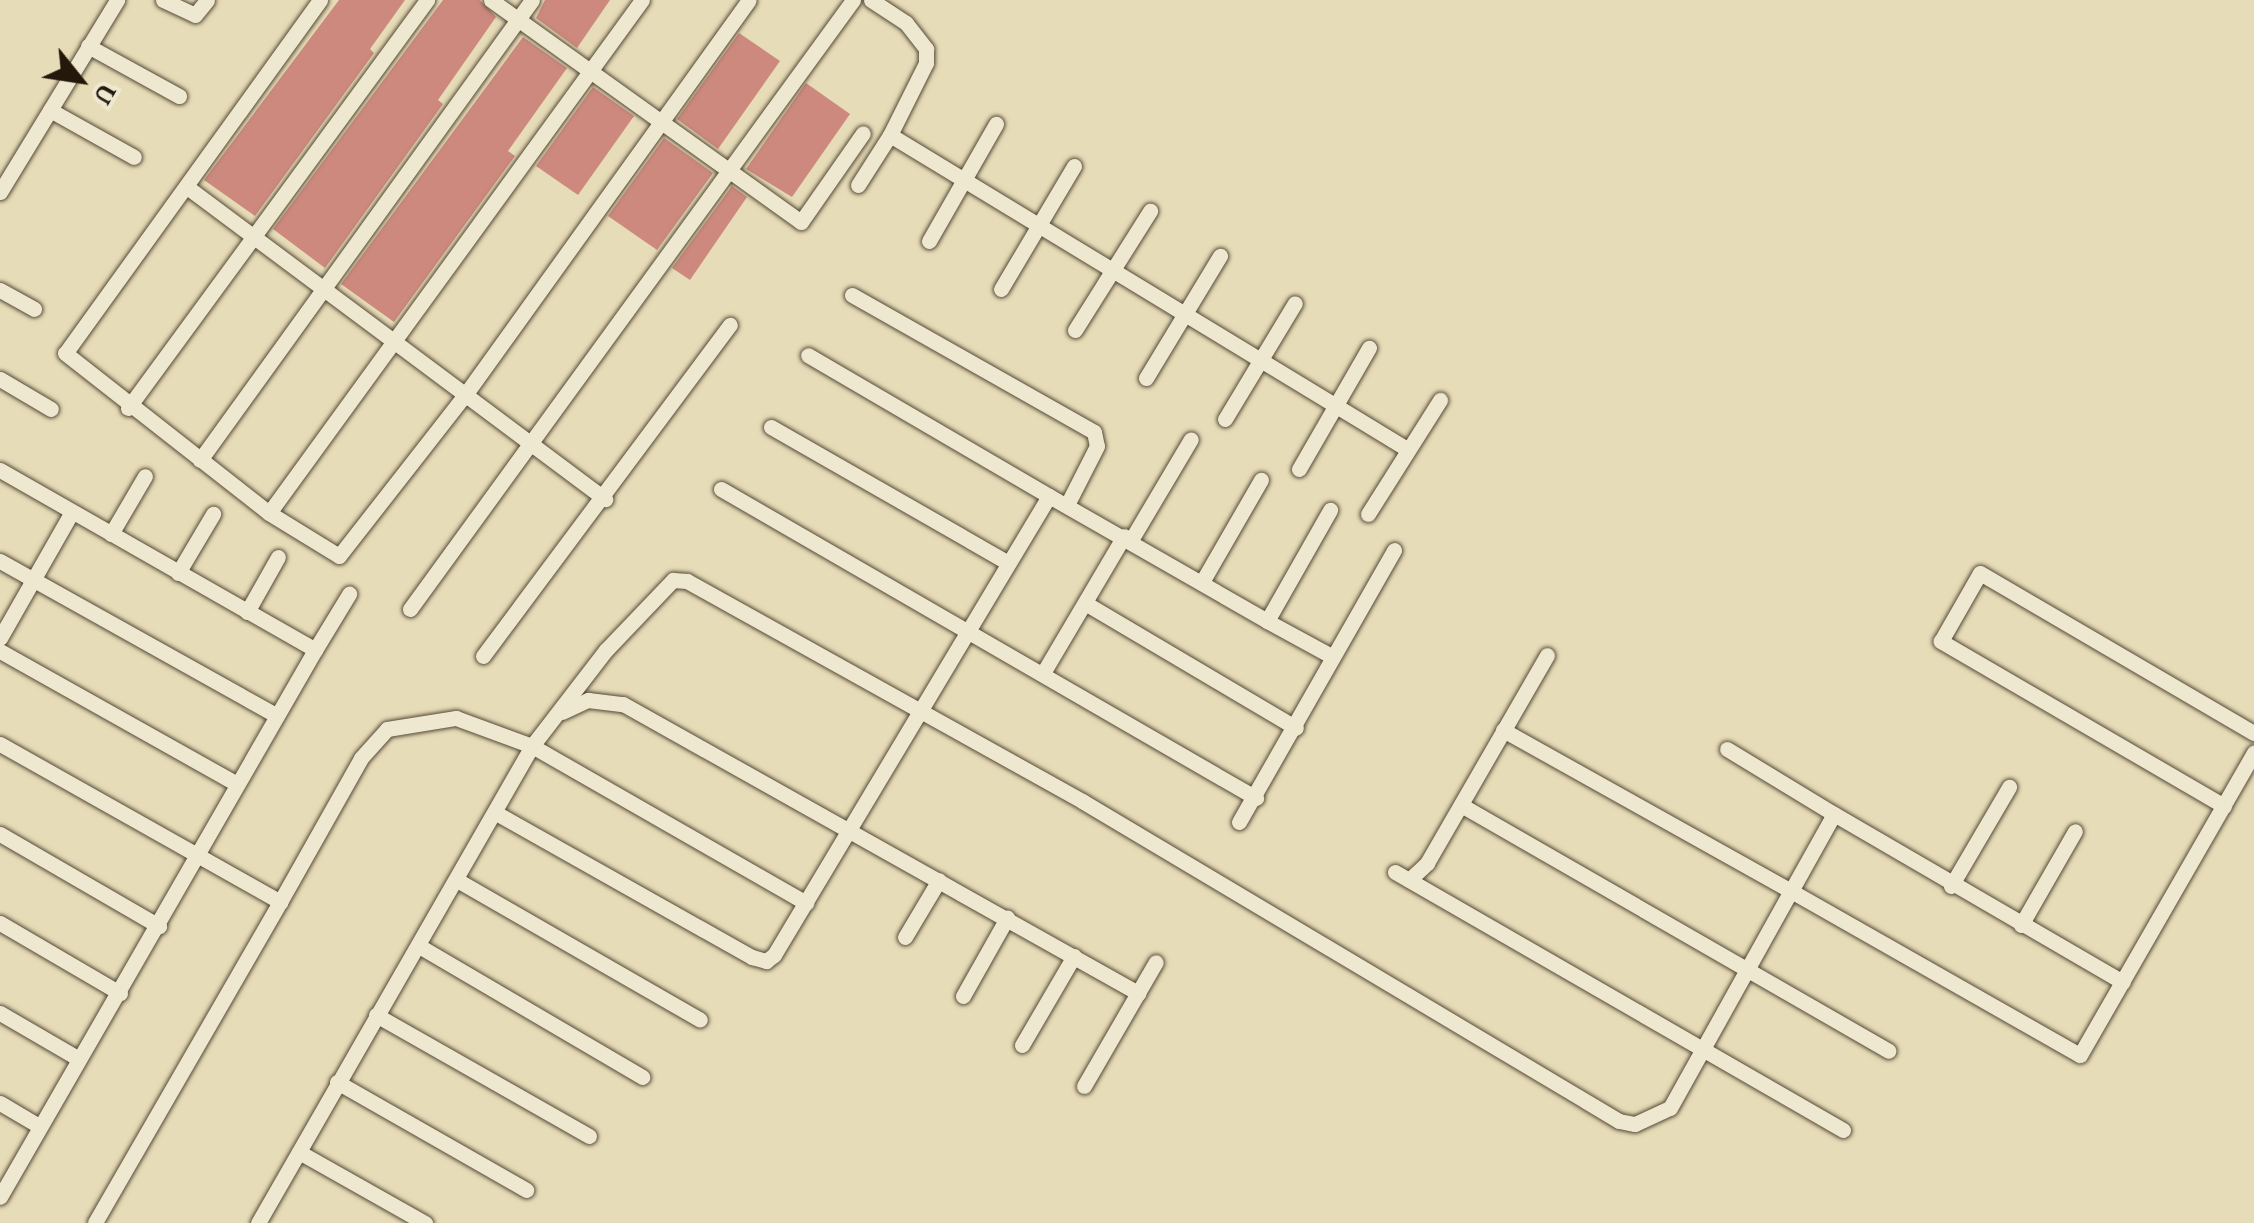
<!DOCTYPE html>
<html>
<head>
<meta charset="utf-8">
<style>
	body { margin:0 }
	#map { position:relative; width:2254px; height:1223px; overflow:hidden; background:#e7dcb8; font-family:"Gentium Book Plus",serif }
	div>[style] { position:absolute }
	[style*='--x'] { left:calc(var(--x)*1px); top:calc(var(--y)*1px); width:calc(var(--w)*1px); rotate:calc(var(--a)*1deg) }
	.building>* { inset:0; background:#cd897e }
	.roads { filter:drop-shadow(0 0 2px #554936) drop-shadow(0 0 2px #554936) }
	.minor>* { height:15px; margin:-7.5px; padding:0 7.5px; transform-origin:7.5px; border-radius:7.5px; background:#efe8d1 }
	span { translate:-50% -50%; white-space:nowrap; text-align:center; line-height:1.15; -webkit-text-stroke:10px #efe8d1; paint-order:stroke }
	.north { position:absolute; left:30px; top:30px; width:100px; height:100px; -webkit-text-stroke:8px #efe8d1; paint-order:stroke; rotate:120deg; font-size:28px; font-weight:700; line-height:40px; text-align:center; color:#24180b }
	.north::after { content:''; display:block; margin:auto; width:35px; height:45px; background:#24180b; clip-path:polygon(50% 0,100% 100%,50% 72%,0 100%) }
</style>
</head>
<body>
<div id="map">
	<div class="building">
		<div style="clip-path:polygon(339px 0,405px 0,370px 49px,374px 53px,255px 216px,204px 180px)"></div>
		<div style="clip-path:polygon(443px 0,480px 0,496px 17px,438px 100px,443px 104px,325px 268px,273px 229px)"></div>
		<div style="clip-path:polygon(545px 0,610px 0,577px 48px,536px 18px)"></div>
		<div style="clip-path:polygon(739px 33px,780px 61px,718px 149px,677px 119px)"></div>
		<div style="clip-path:polygon(523px 37px,567px 68px,508px 151px,515px 156px,394px 322px,341px 284px)"></div>
		<div style="clip-path:polygon(806px 83px,850px 114px,792px 197px,746px 169px)"></div>
		<div style="clip-path:polygon(593px 87px,634px 116px,578px 195px,536px 166px)"></div>
		<div style="clip-path:polygon(664px 138px,713px 173px,657px 250px,608px 216px)"></div>
		<div style="clip-path:polygon(732px 186px,747px 197px,690px 280px,672px 268px)"></div>
	</div>
	<div class="roads">
		<div class="minor">
			<div style="--x:163;--y:0;--w:35;--a:25"></div>
			<div style="--x:195;--y:15;--w:19;--a:-51"></div>
			<div style="--x:320;--y:0;--w:435;--a:125.8"></div>
			<div style="--x:65;--y:353;--w:259;--a:38.1"></div>
			<div style="--x:269;--y:513;--w:82;--a:31.6"></div>
			<div style="--x:339;--y:556;--w:204;--a:-52"></div>
			<div style="--x:465;--y:395;--w:486;--a:-54.3"></div>
			<div style="--x:491;--y:0;--w:381;--a:35.6"></div>
			<div style="--x:801;--y:222;--w:108;--a:-55.1"></div>
			<div style="--x:871;--y:0;--w:42;--a:33.3"></div>
			<div style="--x:906;--y:23;--w:33;--a:52"></div>
			<div style="--x:926;--y:49;--w:14;--a:90"></div>
			<div style="--x:926;--y:63;--w:80;--a:116.6"></div>
			<div style="--x:890;--y:135;--w:605;--a:31.27"></div>
			<div style="--x:88;--y:46;--w:104;--a:28.8"></div>
			<div style="--x:50;--y:110;--w:96;--a:29.2"></div>
			<div style="--x:858;--y:185;--w:59;--a:-57.4"></div>
			<div style="--x:187;--y:187;--w:522;--a:36.74"></div>
			<div style="--x:0;--y:192;--w:225;--a:-58.6"></div>
			<div style="--x:929;--y:241;--w:135;--a:-60.2"></div>
			<div style="--x:1001;--y:289;--w:143;--a:-59.3"></div>
			<div style="--x:0;--y:290;--w:39;--a:29"></div>
			<div style="--x:852;--y:295;--w:278;--a:29.5"></div>
			<div style="--x:1094;--y:432;--w:14;--a:78"></div>
			<div style="--x:1097;--y:446;--w:66;--a:117"></div>
			<div style="--x:1075;--y:330;--w:141;--a:-57.8"></div>
			<div style="--x:1146;--y:378;--w:143;--a:-58.8"></div>
			<div style="--x:0;--y:379;--w:59;--a:30.5"></div>
			<div style="--x:128;--y:408;--w:506;--a:-53.76"></div>
			<div style="--x:1225;--y:419;--w:135;--a:-58.9"></div>
			<div style="--x:771;--y:427;--w:273;--a:29.8"></div>
			<div style="--x:200;--y:460;--w:567;--a:-54.18"></div>
			<div style="--x:1299;--y:469;--w:140;--a:-60"></div>
			<div style="--x:0;--y:470;--w:363;--a:29.7"></div>
			<div style="--x:315;--y:650;--w:631;--a:119.94"></div>
			<div style="--x:721;--y:489;--w:618;--a:30.01"></div>
			<div style="--x:1049;--y:496;--w:251;--a:29.8"></div>
			<div style="--x:1267;--y:621;--w:128;--a:-60.4"></div>
			<div style="--x:269;--y:513;--w:634;--a:-53.98"></div>
			<div style="--x:1368;--y:514;--w:135;--a:-57.7"></div>
			<div style="--x:111;--y:534;--w:67;--a:-59.6"></div>
			<div style="--x:1131;--y:540;--w:117;--a:-59.3"></div>
			<div style="--x:0;--y:561;--w:317;--a:29.2"></div>
			<div style="--x:178;--y:573;--w:69;--a:-59.3"></div>
			<div style="--x:1202;--y:582;--w:118;--a:-60"></div>
			<div style="--x:1085;--y:603;--w:245;--a:30.6"></div>
			<div style="--x:410;--y:609;--w:753;--a:-53.97"></div>
			<div style="--x:247;--y:612;--w:63;--a:-60.6"></div>
			<div style="--x:1267;--y:621;--w:75;--a:28.6"></div>
			<div style="--x:0;--y:638;--w:145;--a:-60.3"></div>
			<div style="--x:315;--y:650;--w:66;--a:-58.7"></div>
			<div style="--x:0;--y:651;--w:272;--a:29.3"></div>
			<div style="--x:483;--y:656;--w:413;--a:-53.3"></div>
			<div style="--x:1043;--y:673;--w:159;--a:-59.4"></div>
			<div style="--x:562;--y:712;--w:29;--a:-25"></div>
			<div style="--x:588;--y:700;--w:35;--a:7"></div>
			<div style="--x:623;--y:704;--w:591;--a:29.3"></div>
			<div style="--x:1503;--y:730;--w:330;--a:29.2"></div>
			<div style="--x:1791;--y:891;--w:88;--a:-60.8"></div>
			<div style="--x:1834;--y:814;--w:334;--a:30.2"></div>
			<div style="--x:0;--y:744;--w:322;--a:29.4"></div>
			<div style="--x:280;--y:902;--w:370;--a:120"></div>
			<div style="--x:1727;--y:749;--w:125;--a:31.3"></div>
			<div style="--x:1461;--y:805;--w:493;--a:29.9"></div>
			<div style="--x:2224;--y:806;--w:328;--a:-149.8"></div>
			<div style="--x:1941;--y:641;--w:78;--a:-60.2"></div>
			<div style="--x:1980;--y:573;--w:317;--a:30.3"></div>
			<div style="--x:496;--y:813;--w:294;--a:29.4"></div>
			<div style="--x:752;--y:957;--w:15;--a:16"></div>
			<div style="--x:766;--y:961;--w:10;--a:-37"></div>
			<div style="--x:774;--y:955;--w:535;--a:-59.07"></div>
			<div style="--x:1049;--y:496;--w:279;--a:-149.7"></div>
			<div style="--x:1239;--y:822;--w:313;--a:-60.3"></div>
			<div style="--x:0;--y:834;--w:184;--a:30.1"></div>
			<div style="--x:1395;--y:872;--w:517;--a:29.94"></div>
			<div style="--x:457;--y:880;--w:280;--a:29.9"></div>
			<div style="--x:1409;--y:880;--w:25;--a:-43"></div>
			<div style="--x:1427;--y:863;--w:240;--a:-60"></div>
			<div style="--x:1951;--y:886;--w:115;--a:-59.6"></div>
			<div style="--x:280;--y:902;--w:165;--a:-60.6"></div>
			<div style="--x:361;--y:758;--w:39;--a:-48"></div>
			<div style="--x:387;--y:729;--w:70;--a:-9.1"></div>
			<div style="--x:456;--y:718;--w:81;--a:20.2"></div>
			<div style="--x:532;--y:746;--w:316;--a:29.8"></div>
			<div style="--x:0;--y:923;--w:139;--a:30.3"></div>
			<div style="--x:2021;--y:925;--w:108;--a:-60.1"></div>
			<div style="--x:905;--y:937;--w:66;--a:-59.2"></div>
			<div style="--x:419;--y:946;--w:259;--a:30.4"></div>
			<div style="--x:963;--y:996;--w:90;--a:-60.6"></div>
			<div style="--x:0;--y:1013;--w:91;--a:30.2"></div>
			<div style="--x:376;--y:1015;--w:245;--a:29.6"></div>
			<div style="--x:1022;--y:1045;--w:103;--a:-59.7"></div>
			<div style="--x:337;--y:1082;--w:218;--a:29.7"></div>
			<div style="--x:1084;--y:1086;--w:143;--a:-59.9"></div>
			<div style="--x:0;--y:1103;--w:45;--a:30.5"></div>
			<div style="--x:299;--y:1152;--w:145;--a:29.4"></div>
			<div style="--x:258;--y:1223;--w:550;--a:-60.13"></div>
			<div style="--x:532;--y:746;--w:121;--a:-52.4"></div>
			<div style="--x:606;--y:650;--w:97;--a:-46.3"></div>
			<div style="--x:673;--y:580;--w:14;--a:4"></div>
			<div style="--x:687;--y:581;--w:452;--a:29.1"></div>
			<div style="--x:1082;--y:801;--w:625;--a:30.79"></div>
			<div style="--x:1619;--y:1121;--w:16;--a:11"></div>
			<div style="--x:1635;--y:1124;--w:38;--a:-25"></div>
			<div style="--x:1670;--y:1108;--w:248;--a:-60.9"></div>
			<div style="--x:1791;--y:891;--w:332;--a:29.6"></div>
			<div style="--x:2080;--y:1055;--w:349;--a:-60.1"></div>
		</div>
	</div>
	<div class="north">U</div>
</div>
</body>
</html>
